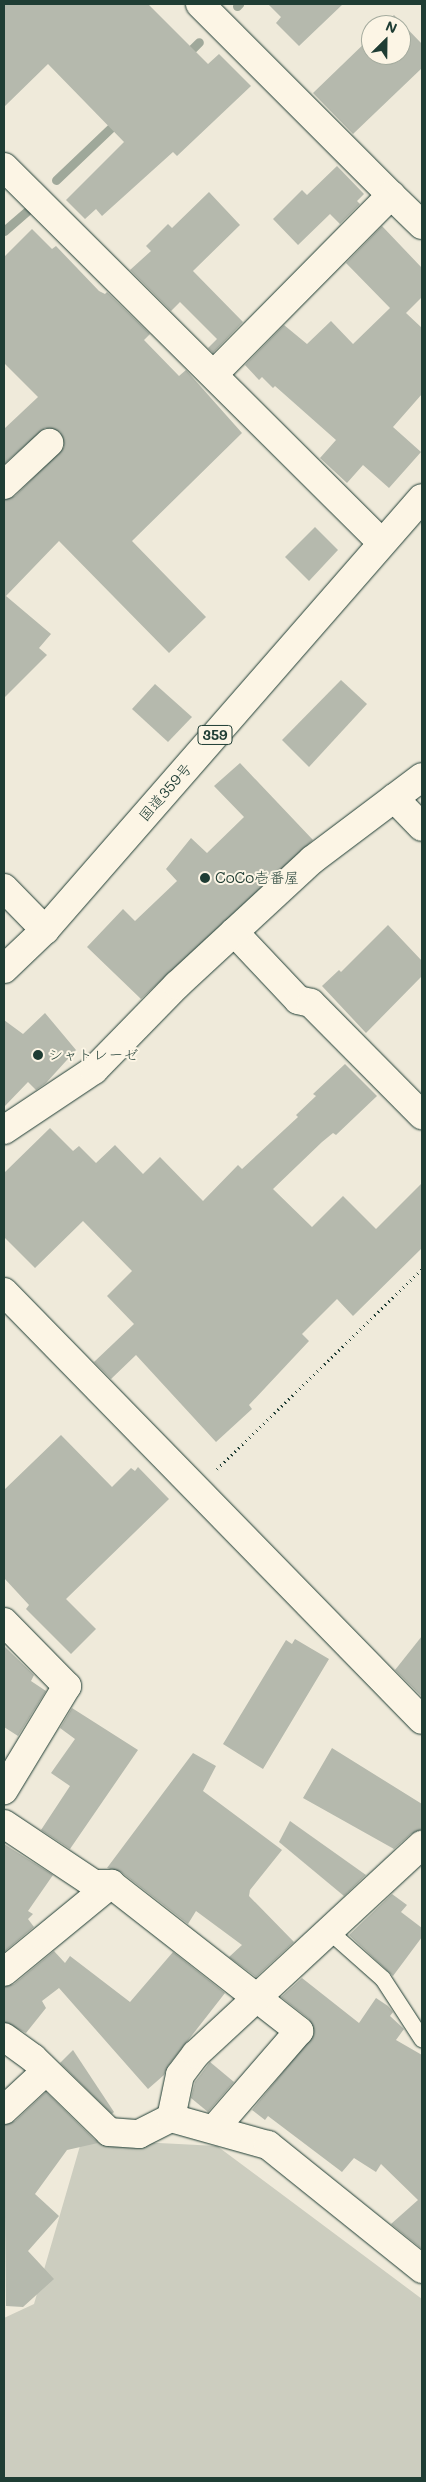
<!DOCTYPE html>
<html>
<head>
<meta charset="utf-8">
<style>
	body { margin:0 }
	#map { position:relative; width:426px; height:2482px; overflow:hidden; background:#efeada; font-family:Mali,"Klee One",sans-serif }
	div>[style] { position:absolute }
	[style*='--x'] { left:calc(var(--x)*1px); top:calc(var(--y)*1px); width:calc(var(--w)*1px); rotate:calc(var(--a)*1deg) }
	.green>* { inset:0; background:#cccdbf }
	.stream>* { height:9px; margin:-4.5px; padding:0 4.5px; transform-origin:4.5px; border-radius:4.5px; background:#9fa89a }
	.building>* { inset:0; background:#b5b9ad }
	.path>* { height:3px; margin-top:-1.5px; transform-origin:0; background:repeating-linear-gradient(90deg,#1f3d34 0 1px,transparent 0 5px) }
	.roads { filter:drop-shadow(0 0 1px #1f3d34) drop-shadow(0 0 1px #1f3d34) }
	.lane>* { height:16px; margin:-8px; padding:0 8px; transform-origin:8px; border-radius:8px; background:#fcf5e5 }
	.street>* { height:28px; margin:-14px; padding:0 14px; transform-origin:14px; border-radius:14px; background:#fcf5e5 }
	.secondary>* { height:28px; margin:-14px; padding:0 14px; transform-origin:14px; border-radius:14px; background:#fcf5e5 }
	.highway>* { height:28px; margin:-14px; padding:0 14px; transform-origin:14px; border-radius:14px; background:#fcf5e5 }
	.dots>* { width:14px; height:14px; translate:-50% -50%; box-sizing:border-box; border:2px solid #fcf5e5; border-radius:50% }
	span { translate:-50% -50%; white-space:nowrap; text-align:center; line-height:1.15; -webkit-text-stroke:4px #fcf5e5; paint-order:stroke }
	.shield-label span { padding:1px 4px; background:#fcf5e5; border:1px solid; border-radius:4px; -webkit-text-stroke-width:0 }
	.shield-label { font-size:14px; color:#1f3d34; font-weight:700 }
	.street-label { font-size:15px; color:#1f3d34 }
	.poi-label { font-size:15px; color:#1f3d34 }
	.left { translate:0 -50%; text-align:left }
	.frame { position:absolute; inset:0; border:5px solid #1f3d34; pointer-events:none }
	.north { position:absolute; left:361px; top:15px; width:50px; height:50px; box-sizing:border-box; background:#fcf5e5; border:1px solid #a4ab9e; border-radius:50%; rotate:23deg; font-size:14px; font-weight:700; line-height:20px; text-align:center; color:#1f3d34 }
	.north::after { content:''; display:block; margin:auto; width:18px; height:22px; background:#1f3d34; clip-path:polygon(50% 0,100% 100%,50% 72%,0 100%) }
</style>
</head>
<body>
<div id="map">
	<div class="green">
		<div style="clip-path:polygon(82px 2139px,217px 2146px,422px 2299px,422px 2478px,4px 2478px,4px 2318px,34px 2304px)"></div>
	</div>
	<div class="stream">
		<div style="--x:237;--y:6;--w:3;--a:-45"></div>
		<div style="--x:184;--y:57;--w:21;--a:-45"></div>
		<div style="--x:56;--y:180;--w:87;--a:-43.6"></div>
		<div style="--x:4;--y:231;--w:30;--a:-41"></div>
	</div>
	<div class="building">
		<div style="clip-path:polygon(4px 4px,148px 4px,208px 64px,219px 54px,251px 86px,177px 156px,173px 152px,102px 216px,96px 209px,85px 219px,66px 200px,124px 142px,48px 64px,4px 107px)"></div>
		<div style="clip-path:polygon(268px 4px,343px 4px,299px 46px,276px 23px,281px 17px)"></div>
		<div style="clip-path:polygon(394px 15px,422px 44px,422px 68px,353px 134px,313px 93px,371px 37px,371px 55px,401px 55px,401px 25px,383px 25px)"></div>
		<div style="clip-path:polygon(337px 166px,364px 194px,357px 201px,360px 204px,340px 224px,330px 214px,298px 245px,273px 219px,302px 190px,307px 195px)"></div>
		<div style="clip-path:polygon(209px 192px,240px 225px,193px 271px,243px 322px,213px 353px,208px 348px,217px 339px,180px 302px,171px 311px,130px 270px,151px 251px,146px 246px,168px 224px,172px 228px)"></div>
		<div style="clip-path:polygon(382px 226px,422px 268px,422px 297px,406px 313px,422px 328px,422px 394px,393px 427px,421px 452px,389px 488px,363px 465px,347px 483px,320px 458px,336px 440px,275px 386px,273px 388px,262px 377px,259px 380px,245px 365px,284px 325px,307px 344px,331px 321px,353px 344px,390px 308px,346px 263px)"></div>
		<div style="clip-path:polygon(32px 229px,52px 249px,56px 246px,99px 291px,105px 294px,107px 292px,150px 334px,144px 340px,179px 376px,186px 370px,242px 433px,132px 541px,206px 617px,169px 653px,59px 541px,6px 596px,51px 634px,39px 648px,47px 655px,4px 698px,4px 500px,15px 496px,64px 447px,60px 432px,45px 428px,4px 464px,4px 429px,38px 397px,4px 363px,4px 257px)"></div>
		<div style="clip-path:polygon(315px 527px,338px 550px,309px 581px,285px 557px)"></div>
		<div style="clip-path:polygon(341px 680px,367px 704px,309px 767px,282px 740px)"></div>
		<div style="clip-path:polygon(155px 684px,192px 717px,168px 742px,132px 709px)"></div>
		<div style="clip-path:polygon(240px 763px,313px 840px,141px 999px,87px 947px,123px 909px,135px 921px,177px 881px,166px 869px,191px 838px,207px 853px,244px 817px,214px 786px)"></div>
		<div style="clip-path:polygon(388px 925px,422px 961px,422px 976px,366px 1033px,322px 986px,339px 970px,341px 972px)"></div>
		<div style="clip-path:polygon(45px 1013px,76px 1050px,46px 1083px,36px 1090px,28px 1082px,4px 1107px,4px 1020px,23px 1034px)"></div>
		<div style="clip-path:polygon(345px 1064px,377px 1096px,336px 1135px,333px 1133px,322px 1142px,273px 1189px,312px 1227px,343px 1196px,376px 1229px,422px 1183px,422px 1248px,353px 1316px,337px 1299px,302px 1334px,309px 1341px,249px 1405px,252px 1409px,216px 1442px,136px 1355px,111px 1379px,94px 1362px,134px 1324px,107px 1296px,132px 1271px,83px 1221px,35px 1268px,4px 1237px,4px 1173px,50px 1128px,73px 1151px,79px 1146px,96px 1163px,115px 1145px,143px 1174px,160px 1157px,203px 1201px,238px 1165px,242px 1169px,298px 1117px,296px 1115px,316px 1096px,313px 1094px)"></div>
		<div style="clip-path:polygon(61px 1435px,112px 1487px,131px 1468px,135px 1471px,138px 1467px,169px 1499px,66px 1599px,96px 1629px,71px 1654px,26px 1609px,29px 1605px,4px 1578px,4px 1490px)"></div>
		<div style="clip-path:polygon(422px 1636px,422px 1697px,395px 1670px)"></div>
		<div style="clip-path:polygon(295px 1639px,329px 1659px,263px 1769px,223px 1744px,286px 1640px,292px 1644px)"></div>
		<div style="clip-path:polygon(4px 1646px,34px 1675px,31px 1681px,46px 1691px,18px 1736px,4px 1727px)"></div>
		<div style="clip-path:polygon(72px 1708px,138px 1750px,70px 1849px,41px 1830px,70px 1786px,51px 1773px,75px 1739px,60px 1728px)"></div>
		<div style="clip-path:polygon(332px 1748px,422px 1804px,422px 1830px,411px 1834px,394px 1849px,303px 1798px)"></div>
		<div style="clip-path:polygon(193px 1753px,216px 1766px,203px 1791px,282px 1850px,250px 1890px,249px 1896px,294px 1942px,256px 1977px,229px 1957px,242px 1945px,196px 1911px,188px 1924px,121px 1872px,107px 1868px)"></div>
		<div style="clip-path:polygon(290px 1821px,366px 1875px,344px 1896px,279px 1842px)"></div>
		<div style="clip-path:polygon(4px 1844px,53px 1875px,28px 1911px,33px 1914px,28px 1919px,34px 1927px,4px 1952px)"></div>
		<div style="clip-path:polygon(392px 1894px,407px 1905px,401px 1912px,422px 1928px,422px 1937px,393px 1976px,349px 1935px)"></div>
		<div style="clip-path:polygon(54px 1951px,65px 1963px,70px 1956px,130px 2002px,173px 1952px,225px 1993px,168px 2066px,164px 2075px,148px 2089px,59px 1988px,42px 2001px,46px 2008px,26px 2033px,4px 2022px,4px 1987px,14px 1984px)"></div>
		<div style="clip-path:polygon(302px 1978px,359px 2023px,376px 1998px,388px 2006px,393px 2012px,390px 2016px,404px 2029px,396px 2040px,422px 2055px,422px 2249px,391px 2224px,418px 2200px,381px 2164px,376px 2172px,354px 2158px,342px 2172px,268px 2116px,265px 2120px,252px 2110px,314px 2034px,309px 2019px,281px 1997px)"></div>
		<div style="clip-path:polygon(73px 2050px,114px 2112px,112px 2114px,60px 2063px)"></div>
		<div style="clip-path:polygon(210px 2062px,234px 2082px,208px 2112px,191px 2098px,195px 2082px)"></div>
		<div style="clip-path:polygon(46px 2092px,98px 2143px,67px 2150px,35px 2194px,59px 2216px,28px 2251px,54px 2279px,23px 2307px,6px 2306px,4px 2125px,15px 2121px)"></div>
	</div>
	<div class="path">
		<div style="--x:217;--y:1469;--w:286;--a:-44.3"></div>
	</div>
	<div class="roads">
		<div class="lane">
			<div style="--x:329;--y:1931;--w:72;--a:41.6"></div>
			<div style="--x:383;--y:1979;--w:72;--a:57"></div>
		</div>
		<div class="street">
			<div style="--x:200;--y:4;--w:270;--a:45"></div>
			<div style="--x:4;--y:167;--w:533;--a:44.85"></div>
			<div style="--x:214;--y:374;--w:252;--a:-45.3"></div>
			<div style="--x:391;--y:195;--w:43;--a:44.1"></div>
			<div style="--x:4;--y:485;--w:62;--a:-43"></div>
			<div style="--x:394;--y:798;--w:40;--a:46"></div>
			<div style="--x:4;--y:888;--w:59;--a:45.7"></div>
			<div style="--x:234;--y:932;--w:93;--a:46.7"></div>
			<div style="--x:298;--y:1000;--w:13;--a:13"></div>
			<div style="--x:311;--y:1003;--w:158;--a:45.3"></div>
			<div style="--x:4;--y:1292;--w:598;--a:45.68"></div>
			<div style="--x:4;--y:1622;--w:90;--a:45.5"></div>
			<div style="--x:67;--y:1686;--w:122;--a:121.2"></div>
			<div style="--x:4;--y:1824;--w:108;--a:33.7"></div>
			<div style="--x:94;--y:1884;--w:17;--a:0"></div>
			<div style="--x:111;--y:1884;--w:239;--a:38"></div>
			<div style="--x:299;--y:2031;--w:130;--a:130.9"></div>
			<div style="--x:4;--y:1972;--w:139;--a:-39.4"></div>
			<div style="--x:4;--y:2037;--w:36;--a:36"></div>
			<div style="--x:33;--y:2058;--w:106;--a:44.2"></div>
			<div style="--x:109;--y:2132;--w:30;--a:4"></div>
			<div style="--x:139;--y:2134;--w:36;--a:-27"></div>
			<div style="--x:171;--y:2118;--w:101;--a:15.6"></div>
			<div style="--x:268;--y:2145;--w:198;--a:38.8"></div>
			<div style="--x:4;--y:2110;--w:57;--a:-42.9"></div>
			<div style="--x:171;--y:2118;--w:44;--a:-78.2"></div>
			<div style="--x:180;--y:2075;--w:26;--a:-53"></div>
			<div style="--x:196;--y:2054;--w:308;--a:-42.8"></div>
		</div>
		<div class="secondary">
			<div style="--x:4;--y:1130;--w:108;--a:-33.7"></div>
			<div style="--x:94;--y:1070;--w:119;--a:-45.7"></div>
			<div style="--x:177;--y:985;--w:184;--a:-42.8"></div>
			<div style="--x:312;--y:860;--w:138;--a:-37"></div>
		</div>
		<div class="highway">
			<div style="--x:4;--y:969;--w:57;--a:-43.6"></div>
			<div style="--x:45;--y:930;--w:573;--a:-48.89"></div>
		</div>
	</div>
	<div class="dots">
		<div style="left:205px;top:878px;background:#1f3d34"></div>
		<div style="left:38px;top:1055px;background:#1f3d34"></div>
	</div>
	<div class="shield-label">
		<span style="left:215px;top:735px">359</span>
	</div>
	<div class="street-label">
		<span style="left:165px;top:792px;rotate:-49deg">国道359号</span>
	</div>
	<div class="poi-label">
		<span class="left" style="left:215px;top:878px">CoCo壱番屋</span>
		<span class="left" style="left:48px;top:1055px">シャトレーゼ</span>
	</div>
	<div class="frame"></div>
	<div class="north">N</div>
</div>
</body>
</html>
